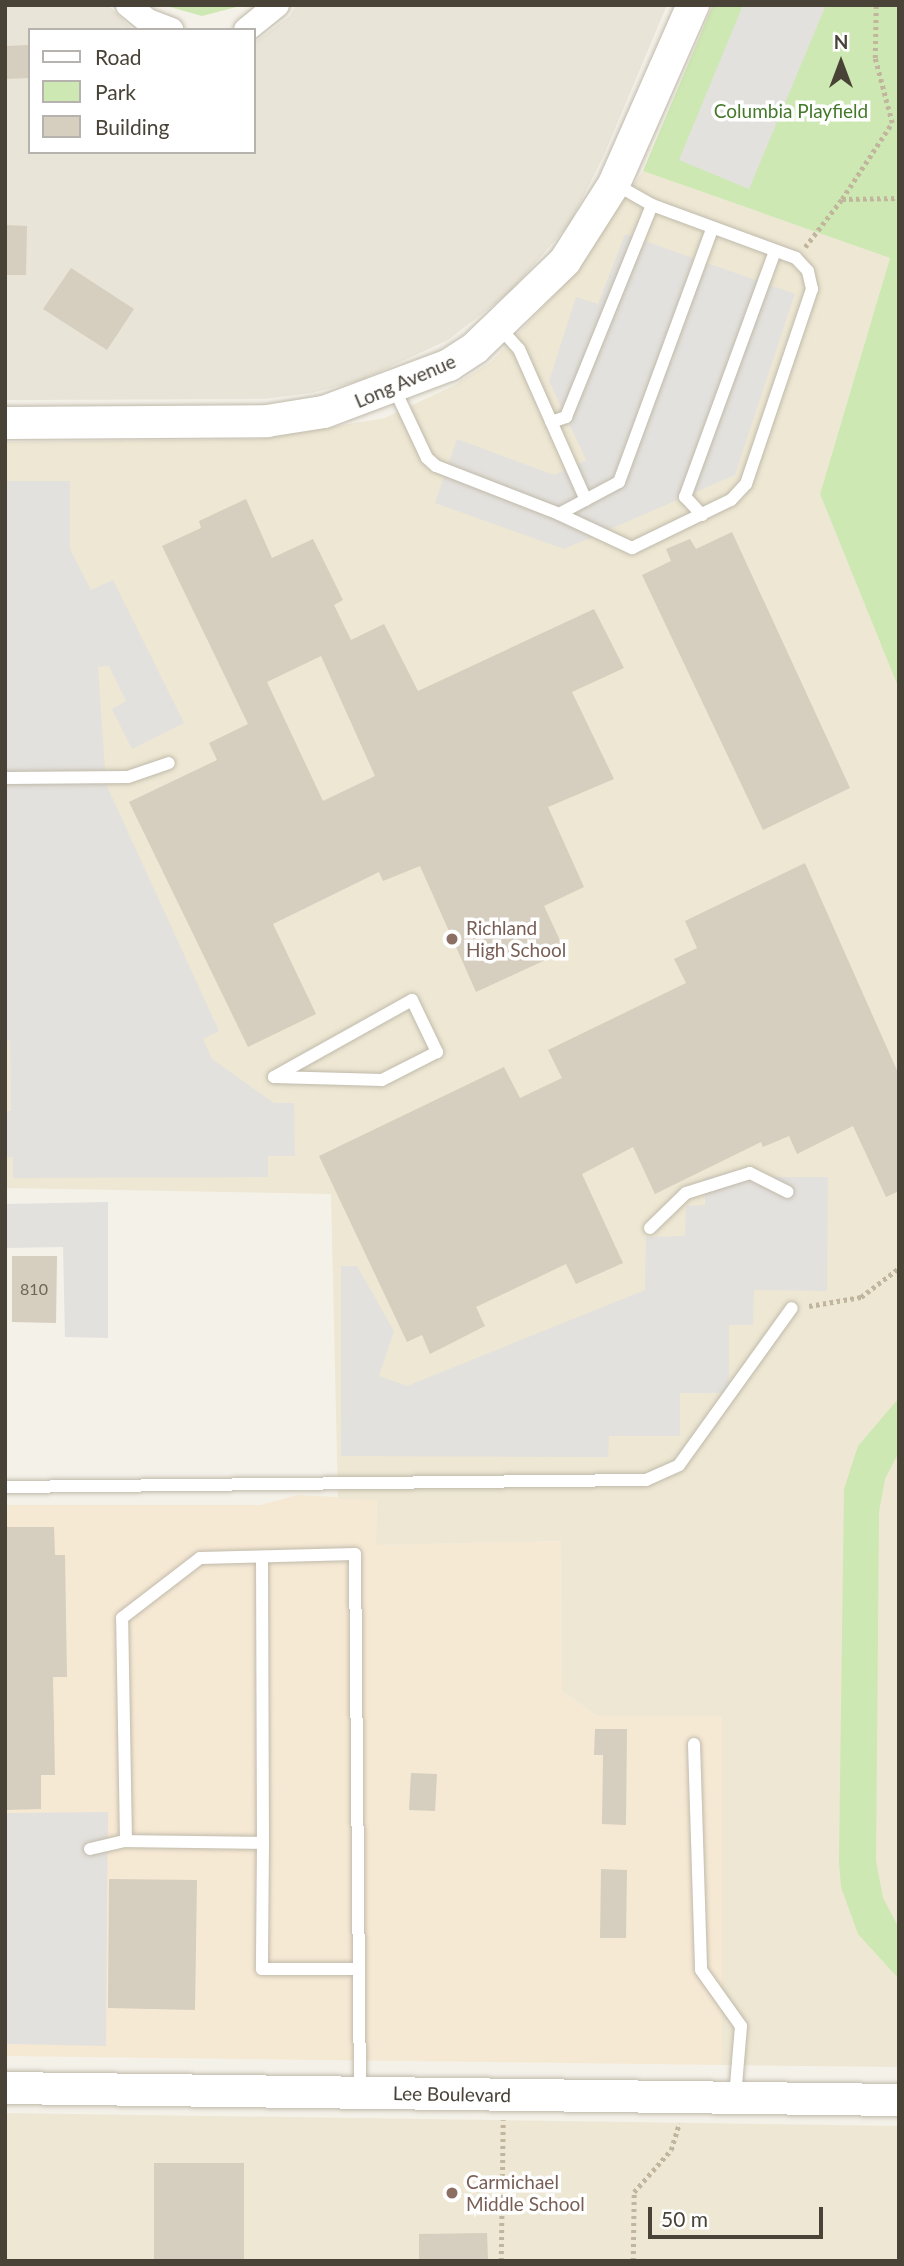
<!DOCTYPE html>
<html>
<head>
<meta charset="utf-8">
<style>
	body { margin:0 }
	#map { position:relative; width:904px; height:2266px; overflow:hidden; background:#f4f1e9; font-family:Lato,sans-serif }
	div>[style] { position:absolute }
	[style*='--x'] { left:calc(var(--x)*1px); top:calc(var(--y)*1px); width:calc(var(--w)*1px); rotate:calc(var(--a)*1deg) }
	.residential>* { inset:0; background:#e8e4d7 }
	.commercial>* { inset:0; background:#f6e9d4 }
	.education>* { inset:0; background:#ede7d3 }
	.green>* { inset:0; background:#cde8b2 }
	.parking>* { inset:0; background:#e3e1dd }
	.building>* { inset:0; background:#d6cebe }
	.path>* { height:4.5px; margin-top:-2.25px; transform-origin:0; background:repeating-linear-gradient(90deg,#c1b69d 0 3.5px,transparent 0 7px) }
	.roads { filter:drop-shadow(0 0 2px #c0baab) drop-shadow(0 0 2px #c0baab) }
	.service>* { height:12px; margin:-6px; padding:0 6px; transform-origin:6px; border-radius:6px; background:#fff }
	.minor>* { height:24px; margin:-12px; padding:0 12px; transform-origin:12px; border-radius:12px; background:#fff }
	.tertiary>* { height:32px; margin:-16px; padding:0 16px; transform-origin:16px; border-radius:16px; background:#fff }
	.dots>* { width:19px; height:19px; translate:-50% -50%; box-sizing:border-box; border:4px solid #fff; border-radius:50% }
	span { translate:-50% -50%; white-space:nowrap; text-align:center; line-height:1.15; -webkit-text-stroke:7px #fff; paint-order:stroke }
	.number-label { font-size:16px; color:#6c6559 }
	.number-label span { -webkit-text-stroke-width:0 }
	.park-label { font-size:19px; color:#447a2a }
	.street-label { font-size:19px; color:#484237 }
	.education-label { font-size:19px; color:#785e54 }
	.left { translate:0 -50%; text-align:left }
	.frame { position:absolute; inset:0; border:7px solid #484237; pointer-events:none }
	.legend { position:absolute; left:28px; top:28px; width:228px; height:126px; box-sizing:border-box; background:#fff; border:2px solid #b6b3af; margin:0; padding:9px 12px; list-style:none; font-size:21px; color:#484237 }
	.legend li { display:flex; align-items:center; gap:14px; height:35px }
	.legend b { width:35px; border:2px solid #b6b3af }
	.north { position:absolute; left:806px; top:28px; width:70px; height:70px; -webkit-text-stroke:5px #fff; paint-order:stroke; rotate:0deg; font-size:19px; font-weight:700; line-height:28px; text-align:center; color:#484237 }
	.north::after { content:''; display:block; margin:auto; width:24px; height:32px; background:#484237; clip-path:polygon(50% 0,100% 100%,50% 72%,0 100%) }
	.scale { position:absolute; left:648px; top:2207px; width:175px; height:32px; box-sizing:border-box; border:4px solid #484237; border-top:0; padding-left:9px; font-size:21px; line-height:24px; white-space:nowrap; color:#484237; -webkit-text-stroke:5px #fff; paint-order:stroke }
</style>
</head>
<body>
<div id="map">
	<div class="residential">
		<div style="clip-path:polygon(5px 5px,108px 5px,133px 30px,30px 30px,30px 152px,254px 152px,254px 43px,290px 16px,296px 5px,667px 5px,603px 157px,570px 223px,510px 292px,448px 340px,359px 381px,312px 393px,263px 399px,5px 400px)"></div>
	</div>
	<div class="commercial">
		<div style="clip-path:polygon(297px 1495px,377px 1499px,376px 1545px,561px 1541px,562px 1691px,597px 1716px,722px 1715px,722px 2065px,5px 2056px,5px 1505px,260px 1505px)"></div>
	</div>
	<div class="education">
		<div style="clip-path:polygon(643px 171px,890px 258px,820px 494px,899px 689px,899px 2067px,722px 2065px,722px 1716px,597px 1716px,562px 1691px,561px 1541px,376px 1545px,377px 1500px,338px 1499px,331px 1194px,5px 1188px,5px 442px,257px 439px,385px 418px,453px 386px,491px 362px,564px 285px)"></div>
		<div style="clip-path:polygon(5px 2113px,899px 2126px,899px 2261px,5px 2261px)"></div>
	</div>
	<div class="green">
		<div style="clip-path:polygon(163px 5px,244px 5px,202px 16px)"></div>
		<div style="clip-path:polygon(713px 5px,899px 5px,899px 689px,820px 494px,890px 258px,643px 171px)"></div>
		<div style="clip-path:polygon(899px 1398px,899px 1452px,885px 1479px,879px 1512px,876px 1861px,883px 1898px,899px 1928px,899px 1979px,858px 1934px,841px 1887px,839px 1861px,844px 1489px,858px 1446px)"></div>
	</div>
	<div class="parking">
		<div style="clip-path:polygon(743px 5px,826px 5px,749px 189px,679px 160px)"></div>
		<div style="clip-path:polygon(625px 234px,795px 294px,735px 475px,564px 549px,435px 503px,457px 439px,554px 475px,586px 460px,549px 381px,576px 297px,598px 304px)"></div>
		<div style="clip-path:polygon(7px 481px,70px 481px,70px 549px,91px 590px,113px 580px,184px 723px,132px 749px,112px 709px,126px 701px,109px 666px,98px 667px,106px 784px,219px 1031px,203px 1039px,212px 1059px,274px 1103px,294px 1103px,295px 1156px,268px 1156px,268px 1177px,13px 1178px,13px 1157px,5px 1157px,5px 1111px,11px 1111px,10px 1040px,5px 1040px)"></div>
		<div style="clip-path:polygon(705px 1177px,828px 1177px,827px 1291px,754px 1290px,753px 1325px,729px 1325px,729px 1393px,680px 1393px,680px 1436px,609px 1436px,608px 1457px,341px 1456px,341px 1266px,357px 1266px,394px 1331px,379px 1376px,407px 1386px,645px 1290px,646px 1237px,685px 1236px,686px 1206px,705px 1205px)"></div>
		<div style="clip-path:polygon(108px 1202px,108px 1338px,65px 1337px,63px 1247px,5px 1248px,5px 1204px)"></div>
		<div style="clip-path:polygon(108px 1812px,106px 2046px,5px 2044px,5px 1813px)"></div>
	</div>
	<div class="building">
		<div style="clip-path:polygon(29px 45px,30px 78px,5px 79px,5px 46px)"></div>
		<div style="clip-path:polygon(5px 225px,27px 226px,26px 275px,5px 275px)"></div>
		<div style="clip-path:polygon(71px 268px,134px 309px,107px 350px,43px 309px)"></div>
		<div style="clip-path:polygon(evenodd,246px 499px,272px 558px,313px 539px,343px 600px,334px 605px,351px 640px,384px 624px,418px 691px,594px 609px,624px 668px,572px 692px,614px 779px,548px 807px,584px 887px,544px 906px,565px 951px,476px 992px,420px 866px,383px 881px,379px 872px,273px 924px,316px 1014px,248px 1047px,129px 802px,217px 760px,209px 743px,248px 724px,162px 546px,201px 528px,199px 521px,246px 499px,321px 656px,375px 776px,323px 801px,267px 682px,321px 656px)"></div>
		<div style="clip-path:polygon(732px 532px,850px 788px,763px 830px,642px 575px,671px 561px,666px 549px,690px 539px,696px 549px)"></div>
		<div style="clip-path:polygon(805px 863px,899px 1075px,899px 1191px,886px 1197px,853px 1126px,797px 1154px,789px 1136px,763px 1147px,761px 1142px,655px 1194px,633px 1147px,582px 1174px,623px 1263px,576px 1284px,566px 1264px,476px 1307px,485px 1326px,430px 1354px,422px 1335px,407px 1342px,319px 1156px,504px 1067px,520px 1098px,562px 1078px,548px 1050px,686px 983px,674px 959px,697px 948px,685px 921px)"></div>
		<div style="clip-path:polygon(12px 1256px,57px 1256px,56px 1323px,12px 1322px)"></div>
		<div style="clip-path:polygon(5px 1527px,54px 1527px,55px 1555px,65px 1555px,67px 1677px,53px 1677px,55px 1775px,41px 1775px,41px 1809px,5px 1810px)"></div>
		<div style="clip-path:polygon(595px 1729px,627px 1729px,626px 1825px,602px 1824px,603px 1755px,594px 1755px)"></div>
		<div style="clip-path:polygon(411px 1773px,437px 1774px,435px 1811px,409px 1810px)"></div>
		<div style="clip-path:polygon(601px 1869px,627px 1870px,626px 1938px,600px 1938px)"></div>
		<div style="clip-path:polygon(109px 1879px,197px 1880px,195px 2010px,108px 2008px)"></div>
		<div style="clip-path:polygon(154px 2163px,244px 2163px,244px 2261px,154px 2261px)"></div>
		<div style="clip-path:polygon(487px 2233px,488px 2261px,419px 2261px,419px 2234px)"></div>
	</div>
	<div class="path">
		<div style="--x:842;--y:199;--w:91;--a:-56.7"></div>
		<div style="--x:892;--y:123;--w:67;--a:-104.7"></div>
		<div style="--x:875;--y:58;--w:53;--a:-88.9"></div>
		<div style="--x:805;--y:247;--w:61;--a:-52.4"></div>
		<div style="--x:842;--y:199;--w:57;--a:-1"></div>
		<div style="--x:809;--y:1306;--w:53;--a:-9.8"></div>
		<div style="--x:861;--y:1297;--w:48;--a:-37.3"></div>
		<div style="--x:501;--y:2261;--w:141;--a:-89.2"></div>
		<div style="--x:633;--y:2261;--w:69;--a:-89.2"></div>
		<div style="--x:634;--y:2192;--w:56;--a:-48.6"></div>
		<div style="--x:671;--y:2150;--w:28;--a:-73"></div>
	</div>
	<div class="roads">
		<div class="service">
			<div style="--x:499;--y:327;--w:30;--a:48"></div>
			<div style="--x:519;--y:349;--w:165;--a:66.1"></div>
			<div style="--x:394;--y:388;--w:77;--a:64.8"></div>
			<div style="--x:427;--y:458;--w:12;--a:42"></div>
			<div style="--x:436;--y:466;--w:132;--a:21.3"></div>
			<div style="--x:559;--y:514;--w:68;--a:-28.1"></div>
			<div style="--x:619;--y:482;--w:270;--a:-69.8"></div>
			<div style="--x:551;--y:422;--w:16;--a:-18"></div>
			<div style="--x:566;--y:417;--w:229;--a:-67.9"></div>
			<div style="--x:559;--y:514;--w:81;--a:25"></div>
			<div style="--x:632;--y:548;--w:110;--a:-25.9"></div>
			<div style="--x:731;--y:500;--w:22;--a:-47"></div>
			<div style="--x:746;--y:484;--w:206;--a:-71.3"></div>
			<div style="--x:812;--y:289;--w:18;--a:-103"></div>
			<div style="--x:808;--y:271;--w:18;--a:-133"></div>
			<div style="--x:796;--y:258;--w:153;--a:-159.8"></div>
			<div style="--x:652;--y:205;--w:43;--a:-150.4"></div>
			<div style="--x:702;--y:515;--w:25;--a:-133"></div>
			<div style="--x:685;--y:497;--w:262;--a:-69.9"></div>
			<div style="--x:5;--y:778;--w:123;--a:-0.5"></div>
			<div style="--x:128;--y:777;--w:43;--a:-18.9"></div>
			<div style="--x:412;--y:1000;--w:58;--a:64.3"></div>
			<div style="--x:437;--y:1052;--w:62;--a:153"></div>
			<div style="--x:382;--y:1080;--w:108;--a:-178.4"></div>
			<div style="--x:274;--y:1077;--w:158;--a:-29.2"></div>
			<div style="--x:650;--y:1228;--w:50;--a:-44.2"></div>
			<div style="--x:686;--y:1193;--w:67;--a:-17.4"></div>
			<div style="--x:750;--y:1173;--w:42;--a:26.6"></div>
			<div style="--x:5;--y:1487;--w:641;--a:-0.63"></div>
			<div style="--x:646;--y:1480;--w:36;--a:-24"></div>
			<div style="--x:679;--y:1465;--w:193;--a:-54.3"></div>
			<div style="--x:262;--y:1557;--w:286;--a:89.8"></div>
			<div style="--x:263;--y:1843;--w:137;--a:-179.2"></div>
			<div style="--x:126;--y:1841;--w:223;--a:-91"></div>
			<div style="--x:122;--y:1618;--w:98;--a:-37.6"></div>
			<div style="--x:200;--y:1558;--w:155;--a:-1.5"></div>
			<div style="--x:355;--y:1554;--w:538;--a:89.47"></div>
			<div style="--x:694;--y:1744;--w:226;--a:88.2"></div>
			<div style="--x:701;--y:1970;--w:69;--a:54.5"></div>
			<div style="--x:741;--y:2026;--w:71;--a:94.8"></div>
			<div style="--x:263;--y:1843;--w:126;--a:90.5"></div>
			<div style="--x:262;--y:1969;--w:97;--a:0"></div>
			<div style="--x:90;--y:1849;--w:37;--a:-13"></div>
		</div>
		<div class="minor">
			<div style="--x:128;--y:5;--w:26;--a:39"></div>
			<div style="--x:148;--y:21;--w:25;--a:21"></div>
			<div style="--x:246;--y:30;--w:40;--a:-39"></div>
		</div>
		<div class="tertiary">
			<div style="--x:5;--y:423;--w:262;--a:-0.4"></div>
			<div style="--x:267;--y:421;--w:58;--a:-9"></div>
			<div style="--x:324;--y:412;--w:134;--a:-20.6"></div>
			<div style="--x:449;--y:365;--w:31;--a:-33"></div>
			<div style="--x:475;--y:348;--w:125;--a:-44"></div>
			<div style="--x:565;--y:261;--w:91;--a:-57.5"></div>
			<div style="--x:614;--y:184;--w:196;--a:-66.2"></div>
			<div style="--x:5;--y:2088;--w:894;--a:0.77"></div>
		</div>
	</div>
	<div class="dots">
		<div style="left:452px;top:939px;background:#8d6e63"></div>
		<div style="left:452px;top:2193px;background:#8d6e63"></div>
	</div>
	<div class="number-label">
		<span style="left:34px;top:1289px">810</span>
	</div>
	<div class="park-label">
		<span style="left:791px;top:111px">Columbia Playfield</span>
	</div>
	<div class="street-label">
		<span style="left:405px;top:381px;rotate:-23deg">Long Avenue</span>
		<span style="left:452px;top:2094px;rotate:1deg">Lee Boulevard</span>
	</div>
	<div class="education-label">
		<span class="left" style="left:466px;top:939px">Richland<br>High School</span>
		<span class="left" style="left:466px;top:2193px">Carmichael<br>Middle School</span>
	</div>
	<div class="frame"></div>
	<ul class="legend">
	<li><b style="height:9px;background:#fff"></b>Road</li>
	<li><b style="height:19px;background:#cde8b2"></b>Park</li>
	<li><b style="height:19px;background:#d6cebe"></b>Building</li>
	</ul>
	<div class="north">N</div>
	<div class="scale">50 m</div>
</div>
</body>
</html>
